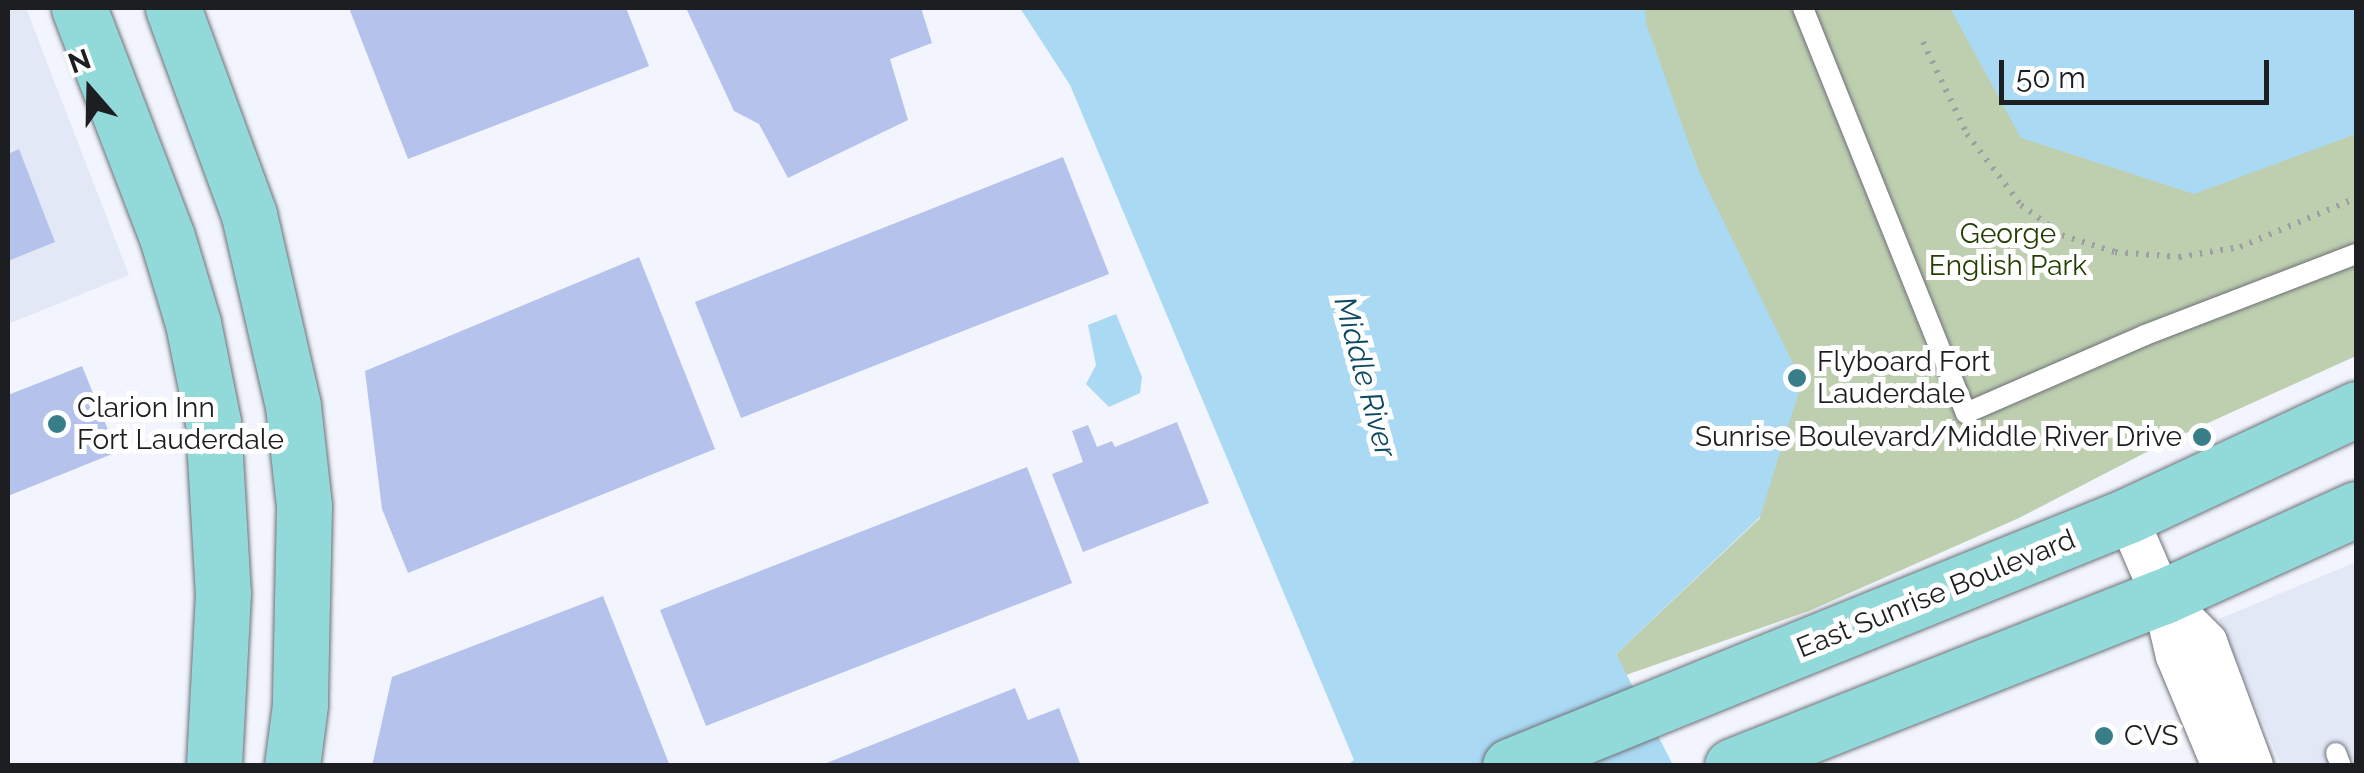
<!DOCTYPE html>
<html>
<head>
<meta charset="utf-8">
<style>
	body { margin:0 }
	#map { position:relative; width:2364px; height:773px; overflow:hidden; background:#f2f5fd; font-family:Raleway,sans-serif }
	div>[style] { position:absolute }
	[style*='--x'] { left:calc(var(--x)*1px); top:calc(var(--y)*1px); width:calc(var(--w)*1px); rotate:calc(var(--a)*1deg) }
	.built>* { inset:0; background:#e3e8f7 }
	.green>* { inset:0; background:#becfb0 }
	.water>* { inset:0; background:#aad9f3 }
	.building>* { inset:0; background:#b4c2ec }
	.path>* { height:6px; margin-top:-3px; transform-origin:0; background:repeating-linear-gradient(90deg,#9d9fa5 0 2.5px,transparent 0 10.5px) }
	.roads { filter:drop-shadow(0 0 2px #6e7077) drop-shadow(0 0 2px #6e7077) }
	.lane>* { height:20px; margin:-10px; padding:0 10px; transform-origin:10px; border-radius:10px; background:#fff }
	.street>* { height:40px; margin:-20px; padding:0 20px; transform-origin:20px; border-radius:20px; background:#fff }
	.primary>* { height:55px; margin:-27.5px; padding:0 27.5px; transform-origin:27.5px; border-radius:27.5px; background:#92dad9 }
	.dots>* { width:28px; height:28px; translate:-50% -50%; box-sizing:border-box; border:5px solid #fff; border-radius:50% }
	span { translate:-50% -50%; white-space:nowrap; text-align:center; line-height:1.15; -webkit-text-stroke:10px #fff; paint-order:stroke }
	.park-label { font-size:28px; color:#243f01 }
	.poi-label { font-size:28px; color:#1d1e21 }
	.left { translate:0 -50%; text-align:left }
	.right { translate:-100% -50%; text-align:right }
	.street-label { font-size:28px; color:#1d1e21 }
	.water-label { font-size:30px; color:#0d4863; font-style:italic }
	.frame { position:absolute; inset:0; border:10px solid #1d1e21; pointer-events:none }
	.north { position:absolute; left:40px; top:40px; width:100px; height:100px; -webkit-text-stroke:8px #fff; paint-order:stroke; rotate:340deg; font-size:28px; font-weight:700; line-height:40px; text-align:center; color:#1d1e21 }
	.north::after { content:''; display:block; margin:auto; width:35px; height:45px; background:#1d1e21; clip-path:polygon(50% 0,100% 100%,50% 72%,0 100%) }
	.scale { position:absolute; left:1999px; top:60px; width:270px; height:45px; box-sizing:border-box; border:5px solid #1d1e21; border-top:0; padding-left:12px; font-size:30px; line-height:35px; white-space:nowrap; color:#1d1e21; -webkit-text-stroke:8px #fff; paint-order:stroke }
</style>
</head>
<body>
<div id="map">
	<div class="built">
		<div style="clip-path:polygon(8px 8px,26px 8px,129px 275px,8px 324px)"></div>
		<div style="clip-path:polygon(2356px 562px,2356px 765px,2281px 765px,2219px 619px)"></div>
	</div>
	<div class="green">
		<div style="clip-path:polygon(1638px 8px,2356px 8px,2356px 356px,2166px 442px,2019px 518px,1809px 611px,1626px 675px,1616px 654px,1760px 518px,1697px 167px)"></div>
	</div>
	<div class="water">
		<div style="clip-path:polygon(1020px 8px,1645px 8px,1646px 23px,1697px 167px,1802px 382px,1760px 517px,1616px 654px,1673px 765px,1347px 765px,1354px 760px,1070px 85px)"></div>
		<div style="clip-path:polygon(1950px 8px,2356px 8px,2356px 134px,2194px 194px,2021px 138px)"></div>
		<div style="clip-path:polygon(1116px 314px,1142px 377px,1140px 393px,1109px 407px,1086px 384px,1096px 365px,1088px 325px)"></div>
	</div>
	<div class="building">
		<div style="clip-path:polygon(349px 8px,626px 8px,649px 66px,408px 159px)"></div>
		<div style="clip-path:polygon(686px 8px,921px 8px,932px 43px,890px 59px,908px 120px,788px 178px,759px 124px,734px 111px)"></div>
		<div style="clip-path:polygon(19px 149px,55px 242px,8px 261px,8px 154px)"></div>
		<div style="clip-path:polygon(1063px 157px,1109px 274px,741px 418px,695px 302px)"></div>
		<div style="clip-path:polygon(639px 257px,715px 449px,408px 573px,382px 509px,365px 371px)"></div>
		<div style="clip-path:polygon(82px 366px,117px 452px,8px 496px,8px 395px)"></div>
		<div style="clip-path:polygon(1177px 422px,1209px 503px,1083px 552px,1052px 474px,1083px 462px,1072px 431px,1088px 425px,1097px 447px,1112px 441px,1115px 447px)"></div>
		<div style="clip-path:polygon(1027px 467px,1072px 583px,706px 726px,660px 610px)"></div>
		<div style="clip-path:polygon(603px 596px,670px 766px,372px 766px,392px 677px)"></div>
		<div style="clip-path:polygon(1015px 688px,1028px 720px,1059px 708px,1081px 766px,819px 766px)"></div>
	</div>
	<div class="path">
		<div style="--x:1923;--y:42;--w:102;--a:64.4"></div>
		<div style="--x:1967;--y:134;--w:89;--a:52.7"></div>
		<div style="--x:2021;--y:205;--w:51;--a:36.2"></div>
		<div style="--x:2062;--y:235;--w:56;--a:17.8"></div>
		<div style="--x:2115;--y:252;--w:64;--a:4.5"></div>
		<div style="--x:2179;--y:257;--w:62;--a:-9.3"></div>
		<div style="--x:2240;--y:247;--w:126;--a:-22.9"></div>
	</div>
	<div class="roads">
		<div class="lane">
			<div style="--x:1803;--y:8;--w:437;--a:68.1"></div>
			<div style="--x:1966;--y:413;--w:195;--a:-23.5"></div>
			<div style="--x:2145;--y:335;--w:226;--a:-21"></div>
			<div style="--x:2336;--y:753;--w:14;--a:69"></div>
		</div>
		<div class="street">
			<div style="--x:2127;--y:516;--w:88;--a:66.6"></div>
			<div style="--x:2162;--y:597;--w:61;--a:76.7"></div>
			<div style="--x:2176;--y:656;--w:119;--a:67.3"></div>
			<div style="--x:2162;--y:597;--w:64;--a:45"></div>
			<div style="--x:2207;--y:642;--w:132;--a:69.6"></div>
		</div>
		<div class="primary">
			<div style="--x:79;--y:8;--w:245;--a:69"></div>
			<div style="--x:167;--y:237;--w:90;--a:73.2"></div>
			<div style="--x:193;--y:323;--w:101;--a:78.6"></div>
			<div style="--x:213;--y:422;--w:171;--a:86.7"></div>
			<div style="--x:223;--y:593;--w:173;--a:93"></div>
			<div style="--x:173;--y:8;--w:221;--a:69.8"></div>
			<div style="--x:249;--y:215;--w:196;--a:77"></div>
			<div style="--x:293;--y:406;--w:101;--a:83.7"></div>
			<div style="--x:304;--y:506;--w:199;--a:91.2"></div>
			<div style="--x:300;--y:705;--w:62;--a:97.5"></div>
			<div style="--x:1510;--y:766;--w:666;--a:-22.06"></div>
			<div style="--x:2127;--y:516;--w:253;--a:-25"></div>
			<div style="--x:1732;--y:766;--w:462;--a:-21.5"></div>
			<div style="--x:2162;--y:597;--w:213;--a:-24.4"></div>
		</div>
	</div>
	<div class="dots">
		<div style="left:1797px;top:378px;background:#377e89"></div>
		<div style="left:57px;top:424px;background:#377e89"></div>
		<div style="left:2202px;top:437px;background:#377e89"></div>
		<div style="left:2104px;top:736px;background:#377e89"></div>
	</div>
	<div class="park-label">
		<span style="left:2008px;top:250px">George<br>English Park</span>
	</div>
	<div class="poi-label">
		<span class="left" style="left:1817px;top:378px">Flyboard Fort<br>Lauderdale</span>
		<span class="left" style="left:77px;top:424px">Clarion Inn<br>Fort Lauderdale</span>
		<span class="right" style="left:2182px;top:437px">Sunrise Boulevard/Middle River Drive</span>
		<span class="left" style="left:2124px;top:736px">CVS</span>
	</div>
	<div class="street-label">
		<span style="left:1936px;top:594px;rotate:-22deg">East Sunrise Boulevard</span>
	</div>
	<div class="water-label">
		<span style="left:1365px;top:377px;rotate:75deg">Middle River</span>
	</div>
	<div class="frame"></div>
	<div class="north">N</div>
	<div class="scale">50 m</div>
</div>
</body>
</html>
